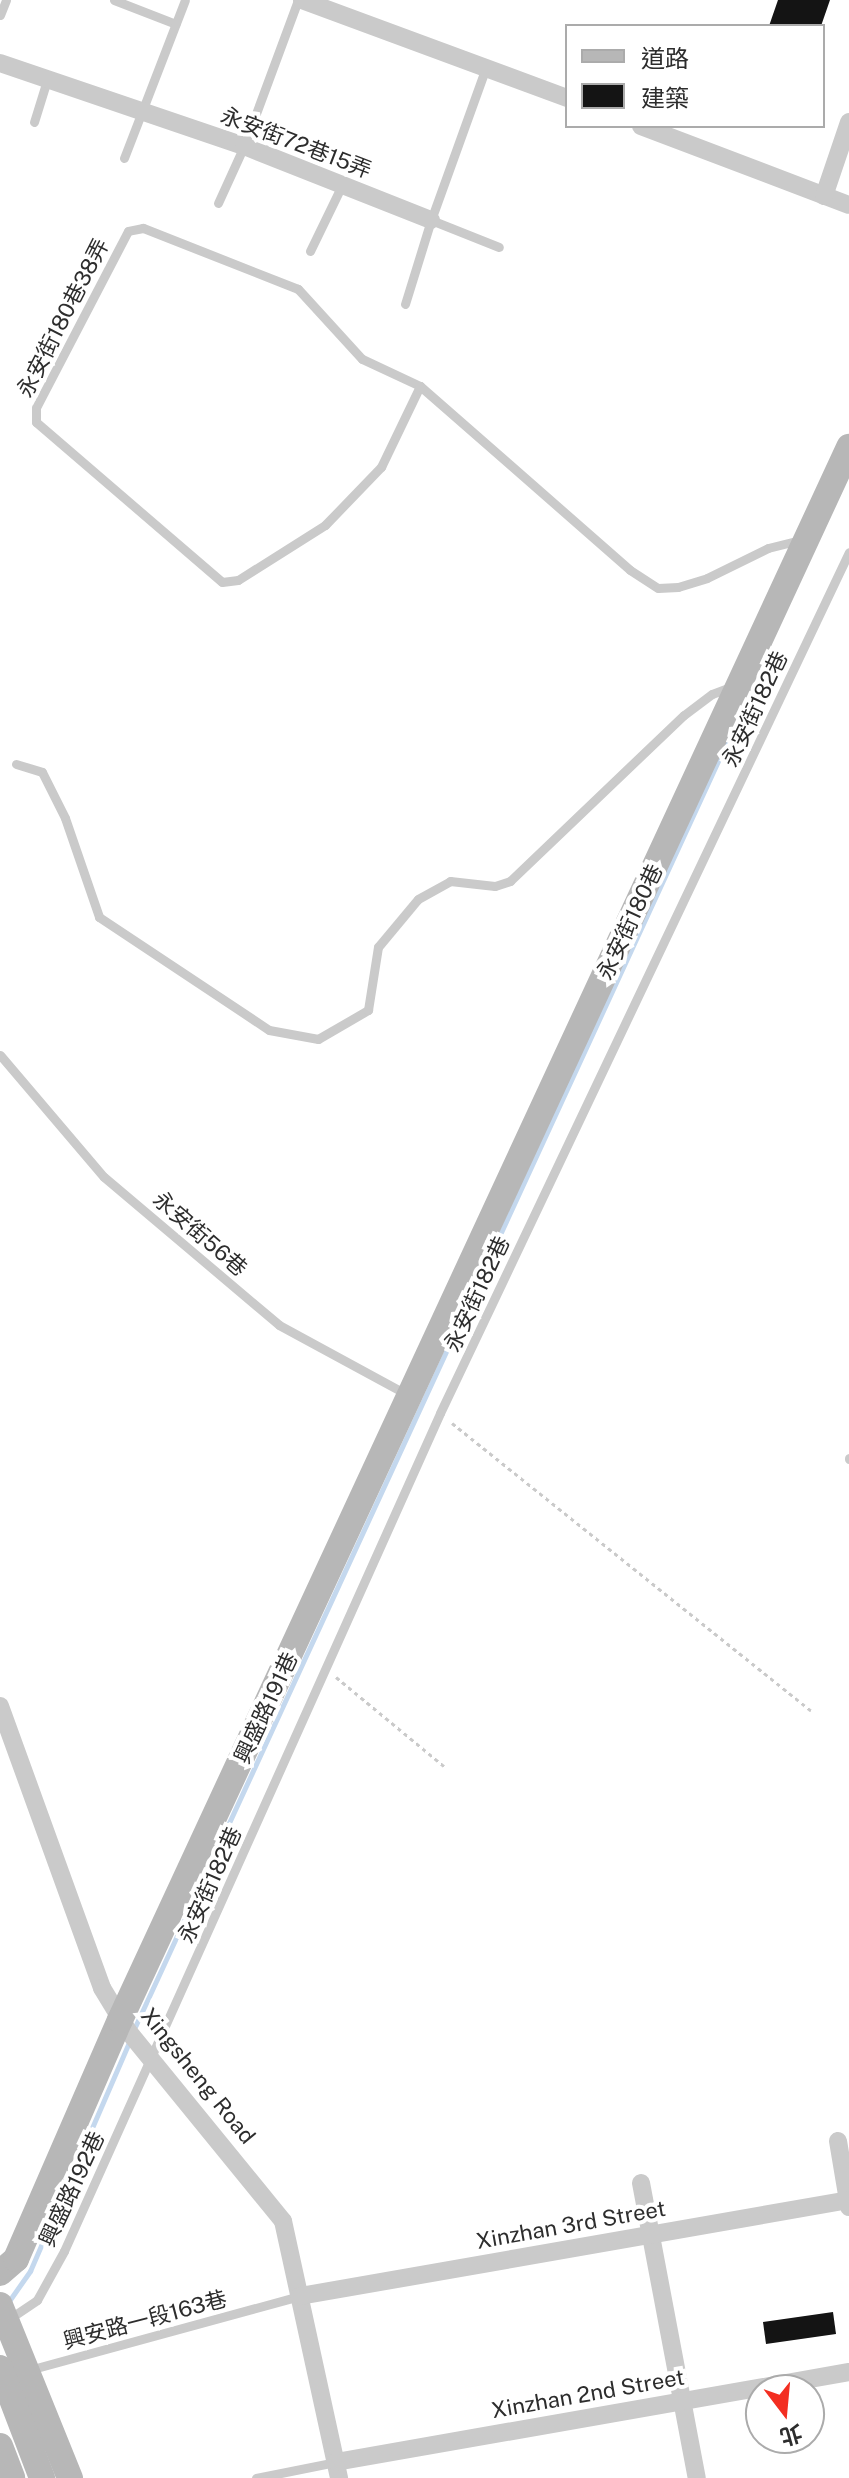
<!DOCTYPE html>
<html>
<head>
<meta charset="utf-8">
<style>
	body { margin:0 }
	#map { position:relative; width:849px; height:2478px; overflow:hidden; background:#fff; font-family:"Public Sans","Noto Sans TC",sans-serif }
	div>[style] { position:absolute }
	[style*='--x'] { left:calc(var(--x)*1px); top:calc(var(--y)*1px); width:calc(var(--w)*1px); rotate:calc(var(--a)*1deg) }
	.stream>* { height:5px; margin:-2.5px; padding:0 2.5px; transform-origin:2.5px; border-radius:2.5px; background:#c4d8ee }
	.building>* { inset:0; background:#141414 }
	.path>* { height:3px; margin-top:-1.5px; transform-origin:0; background:repeating-linear-gradient(90deg,#cacaca 0 4px,transparent 0 8px) }
	.lane>* { height:9px; margin:-4.5px; padding:0 4.5px; transform-origin:4.5px; border-radius:4.5px; background:#cacaca }
	.street>* { height:18px; margin:-9px; padding:0 9px; transform-origin:9px; border-radius:9px; background:#cacaca }
	.secondary>* { height:26px; margin:-13px; padding:0 13px; transform-origin:13px; border-radius:13px; background:#b7b7b7 }
	span { translate:-50% -50%; white-space:nowrap; text-align:center; line-height:1.15; -webkit-text-stroke:8px #fff; paint-order:stroke }
	.street-label { font-size:22px; color:#2d2d2d }
	.legend { position:absolute; left:565px; top:24px; width:260px; height:104px; box-sizing:border-box; background:#fff; border:2px solid #ababab; margin:0; padding:10px 14px; list-style:none; font-size:24px; color:#2d2d2d }
	.legend li { display:flex; align-items:center; gap:16px; height:40px }
	.legend b { width:40px; border:2px solid #ababab }
	.north { position:absolute; left:745px; top:2374px; width:80px; height:80px; box-sizing:border-box; background:#fff; border:2px solid #ababab; border-radius:50%; rotate:164deg; font-size:22px; font-weight:700; line-height:32px; text-align:center; color:#2d2d2d }
	.north::after { content:''; display:block; margin:auto; width:28px; height:36px; background:#f32e21; clip-path:polygon(50% 0,100% 100%,50% 72%,0 100%) }
</style>
</head>
<body>
<div id="map">
	<div class="stream">
		<div style="--x:134;--y:2029;--w:1470;--a:-65.27"></div>
		<div style="--x:9;--y:2301;--w:37;--a:-55"></div>
		<div style="--x:30;--y:2271;--w:249;--a:-66.6"></div>
	</div>
	<div class="building">
		<div style="clip-path:polygon(778px 0,830px 0,821px 26px,769px 26px)"></div>
		<div style="clip-path:polygon(833px 2312px,836px 2334px,766px 2344px,763px 2322px)"></div>
	</div>
	<div class="path">
		<div style="--x:452;--y:1423;--w:460;--a:38.7"></div>
		<div style="--x:336;--y:1677;--w:140;--a:39.5"></div>
	</div>
	<div class="lane">
		<div style="--x:114;--y:0;--w:66;--a:21.2"></div>
		<div style="--x:0;--y:15;--w:16;--a:-68"></div>
		<div style="--x:34;--y:122;--w:44;--a:-72.8"></div>
		<div style="--x:124;--y:158;--w:169;--a:-68.9"></div>
		<div style="--x:218;--y:203;--w:63;--a:-65.5"></div>
		<div style="--x:244;--y:146;--w:156;--a:-69.7"></div>
		<div style="--x:431;--y:220;--w:73;--a:21.7"></div>
		<div style="--x:310;--y:251;--w:73;--a:-64.1"></div>
		<div style="--x:405;--y:304;--w:88;--a:-72.8"></div>
		<div style="--x:431;--y:220;--w:163;--a:-70.2"></div>
		<div style="--x:420;--y:386;--w:64;--a:-155"></div>
		<div style="--x:362;--y:359;--w:95;--a:-132.4"></div>
		<div style="--x:298;--y:289;--w:167;--a:-158.5"></div>
		<div style="--x:143;--y:228;--w:15;--a:169"></div>
		<div style="--x:128;--y:231;--w:199;--a:117.5"></div>
		<div style="--x:36;--y:408;--w:14;--a:90"></div>
		<div style="--x:36;--y:422;--w:245;--a:40.7"></div>
		<div style="--x:222;--y:582;--w:16;--a:-7"></div>
		<div style="--x:238;--y:580;--w:103;--a:-32.3"></div>
		<div style="--x:325;--y:525;--w:81;--a:-46"></div>
		<div style="--x:381;--y:467;--w:90;--a:-64.3"></div>
		<div style="--x:420;--y:386;--w:279;--a:41.2"></div>
		<div style="--x:630;--y:570;--w:33;--a:33"></div>
		<div style="--x:658;--y:588;--w:20;--a:-3"></div>
		<div style="--x:678;--y:587;--w:30;--a:-17"></div>
		<div style="--x:707;--y:578;--w:68;--a:-26.2"></div>
		<div style="--x:768;--y:548;--w:32;--a:-14"></div>
		<div style="--x:16;--y:764;--w:27;--a:17"></div>
		<div style="--x:42;--y:772;--w:51;--a:63.4"></div>
		<div style="--x:65;--y:818;--w:105;--a:71"></div>
		<div style="--x:99;--y:917;--w:204;--a:33.6"></div>
		<div style="--x:269;--y:1030;--w:50;--a:10.4"></div>
		<div style="--x:318;--y:1039;--w:58;--a:-30.1"></div>
		<div style="--x:368;--y:1010;--w:64;--a:-81"></div>
		<div style="--x:378;--y:947;--w:62;--a:-50.2"></div>
		<div style="--x:418;--y:899;--w:37;--a:-29"></div>
		<div style="--x:450;--y:881;--w:45;--a:6.3"></div>
		<div style="--x:495;--y:886;--w:16;--a:-18"></div>
		<div style="--x:510;--y:881;--w:240;--a:-43.7"></div>
		<div style="--x:684;--y:715;--w:35;--a:-37"></div>
		<div style="--x:712;--y:694;--w:22;--a:-21"></div>
		<div style="--x:0;--y:1055;--w:160;--a:49.6"></div>
		<div style="--x:104;--y:1177;--w:229;--a:40.2"></div>
		<div style="--x:279;--y:1325;--w:147;--a:28.5"></div>
		<div style="--x:849;--y:1458;--w:1;--a:90"></div>
		<div style="--x:9;--y:2319;--w:34;--a:-34"></div>
		<div style="--x:37;--y:2300;--w:56;--a:-61.1"></div>
		<div style="--x:64;--y:2251;--w:918;--a:-65.83"></div>
		<div style="--x:440;--y:1413;--w:953;--a:-64.59"></div>
		<div style="--x:29;--y:2370;--w:281;--a:-15.3"></div>
		<div style="--x:256;--y:2478;--w:82;--a:-11.3"></div>
	</div>
	<div class="street">
		<div style="--x:302;--y:0;--w:283;--a:20.3"></div>
		<div style="--x:0;--y:63;--w:258;--a:18.8"></div>
		<div style="--x:244;--y:146;--w:201;--a:21.6"></div>
		<div style="--x:641;--y:126;--w:222;--a:20.8"></div>
		<div style="--x:824;--y:196;--w:78;--a:-71.3"></div>
		<div style="--x:0;--y:1706;--w:300;--a:70.1"></div>
		<div style="--x:102;--y:1988;--w:50;--a:58.8"></div>
		<div style="--x:128;--y:2031;--w:245;--a:50.8"></div>
		<div style="--x:283;--y:2221;--w:263;--a:77.7"></div>
		<div style="--x:838;--y:2141;--w:67;--a:80.5"></div>
		<div style="--x:641;--y:2183;--w:300;--a:79.3"></div>
		<div style="--x:300;--y:2296;--w:557;--a:-9.92"></div>
		<div style="--x:336;--y:2462;--w:521;--a:-9.95"></div>
	</div>
	<div class="secondary">
		<div style="--x:0;--y:2273;--w:21;--a:-41"></div>
		<div style="--x:16;--y:2259;--w:261;--a:-66.5"></div>
		<div style="--x:120;--y:2020;--w:1734;--a:-65.13"></div>
		<div style="--x:0;--y:2305;--w:187;--a:68"></div>
		<div style="--x:0;--y:2368;--w:118;--a:69.1"></div>
		<div style="--x:0;--y:2446;--w:34;--a:69"></div>
	</div>
	<div class="street-label">
		<span style="left:296px;top:143px;rotate:21deg">永安街72巷15弄</span>
		<span style="left:63px;top:318px;rotate:-63deg">永安街180巷38弄</span>
		<span style="left:755px;top:709px;rotate:-65deg">永安街182巷</span>
		<span style="left:630px;top:922px;rotate:-65deg">永安街180巷</span>
		<span style="left:200px;top:1234px;rotate:41deg">永安街56巷</span>
		<span style="left:477px;top:1294px;rotate:-65deg">永安街182巷</span>
		<span style="left:266px;top:1708px;rotate:-65deg">興盛路191巷</span>
		<span style="left:210px;top:1885px;rotate:-66deg">永安街182巷</span>
		<span style="left:198px;top:2076px;rotate:51deg">Xingsheng Road</span>
		<span style="left:72px;top:2189px;rotate:-65deg">興盛路192巷</span>
		<span style="left:571px;top:2225px;rotate:-10deg">Xinzhan 3rd Street</span>
		<span style="left:145px;top:2320px;rotate:-15deg">興安路一段163巷</span>
		<span style="left:588px;top:2394px;rotate:-10deg">Xinzhan 2nd Street</span>
	</div>
	<ul class="legend">
	<li><b style="height:10px;background:#b7b7b7"></b>道路</li>
	<li><b style="height:22px;background:#141414"></b>建築</li>
	</ul>
	<div class="north">北</div>
</div>
</body>
</html>
